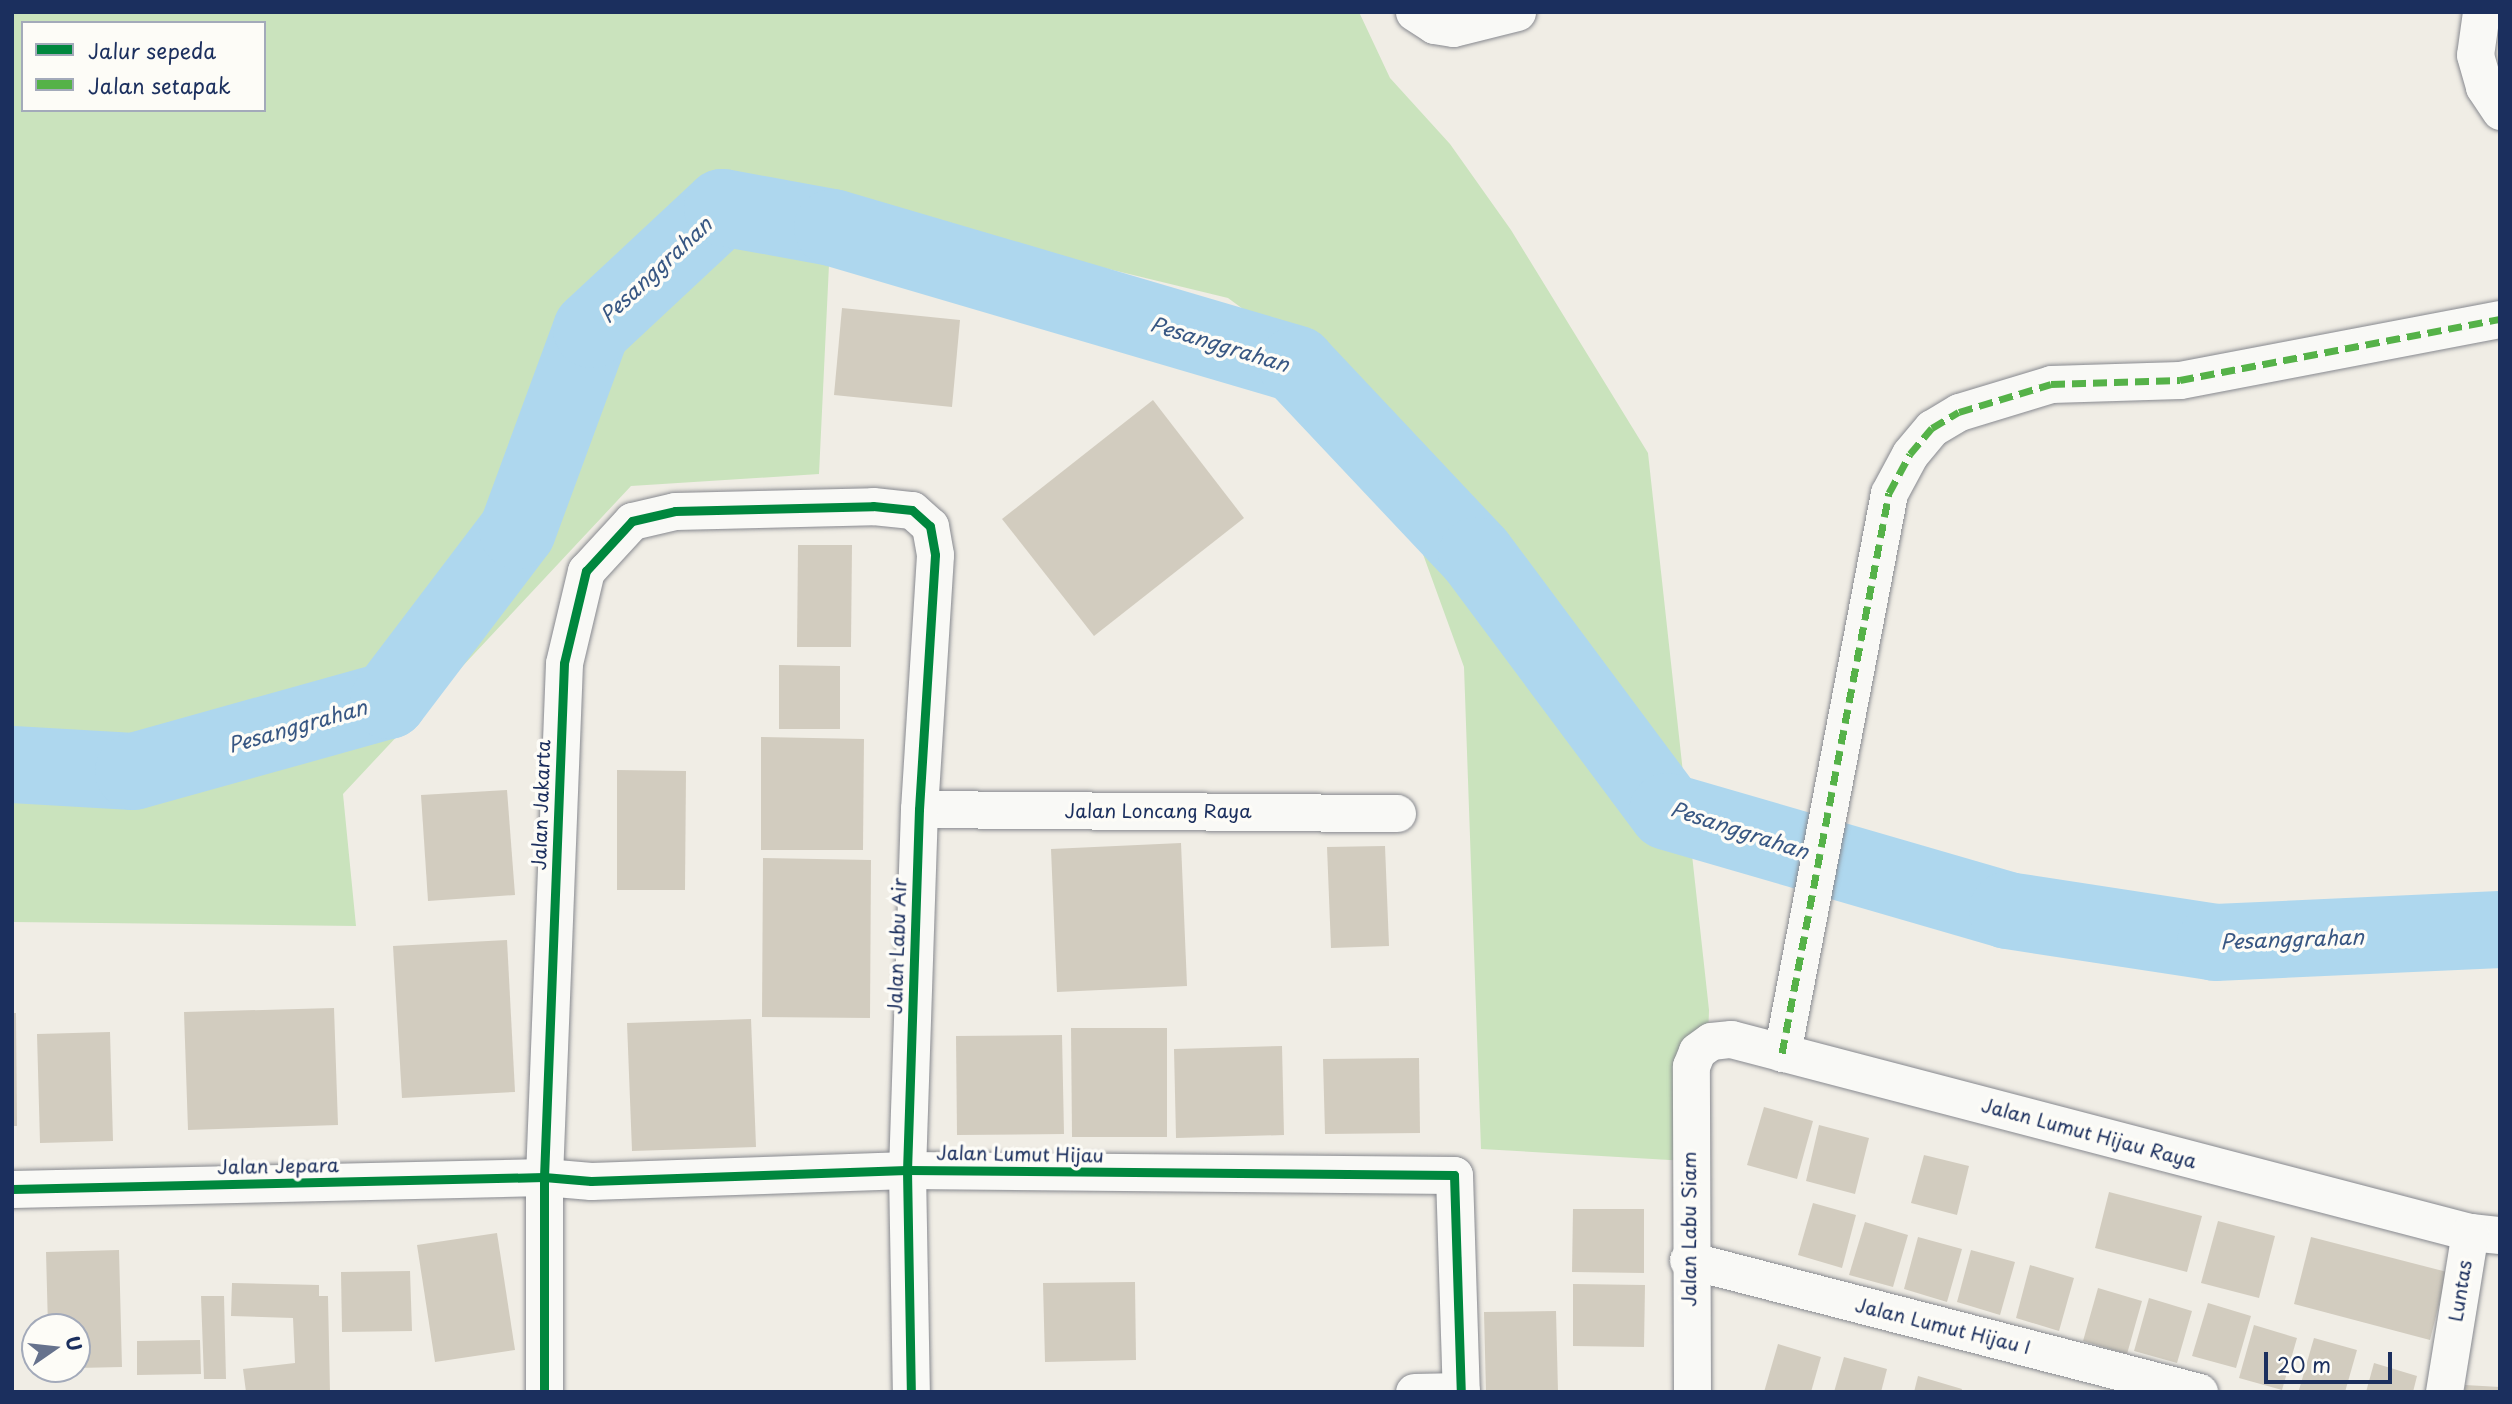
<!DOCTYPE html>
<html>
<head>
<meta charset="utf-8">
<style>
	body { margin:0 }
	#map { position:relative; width:2512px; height:1404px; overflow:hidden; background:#f0ede5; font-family:"Playpen Sans",sans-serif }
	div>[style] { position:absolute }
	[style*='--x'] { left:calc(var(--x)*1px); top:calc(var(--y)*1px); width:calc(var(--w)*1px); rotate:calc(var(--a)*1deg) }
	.green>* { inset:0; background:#cae3bd }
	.river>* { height:77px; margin:-38.5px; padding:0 38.5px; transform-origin:38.5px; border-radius:38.5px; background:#aed7ee }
	.building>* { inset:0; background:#d2ccbf }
	.roads { filter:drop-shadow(0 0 2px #87898f) drop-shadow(0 0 2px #87898f) }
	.minor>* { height:37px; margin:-18.5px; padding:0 18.5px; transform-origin:18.5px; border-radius:18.5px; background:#f9f9f6 }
	.quiet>* { height:7px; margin-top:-3.5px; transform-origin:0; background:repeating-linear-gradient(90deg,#55b248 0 14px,transparent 0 21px) }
	.cycleway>* { height:9px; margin:-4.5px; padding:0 4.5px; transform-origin:4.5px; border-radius:4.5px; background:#00873e }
	span { translate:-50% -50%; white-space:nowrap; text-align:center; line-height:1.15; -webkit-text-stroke:7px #fdfcf7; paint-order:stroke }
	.street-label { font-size:19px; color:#1b2f5e }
	.water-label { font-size:21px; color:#385783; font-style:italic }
	.frame { position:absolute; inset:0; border:14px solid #1b2f5e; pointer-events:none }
	.legend { position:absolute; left:21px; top:21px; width:245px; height:91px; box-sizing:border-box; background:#fdfcf7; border:2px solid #a3aaba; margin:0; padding:9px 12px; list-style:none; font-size:21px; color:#1b2f5e }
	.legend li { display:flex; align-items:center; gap:14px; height:35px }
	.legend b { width:35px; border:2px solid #a3aaba }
	.north { position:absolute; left:21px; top:1313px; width:70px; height:70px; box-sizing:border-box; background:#fdfcf7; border:2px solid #a3aaba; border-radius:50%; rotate:76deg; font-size:19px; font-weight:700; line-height:28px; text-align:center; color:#1b2f5e }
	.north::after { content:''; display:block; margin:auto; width:24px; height:32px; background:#66728d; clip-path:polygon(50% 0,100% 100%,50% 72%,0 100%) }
	.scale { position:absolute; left:2264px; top:1352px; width:128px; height:32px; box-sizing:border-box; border:4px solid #1b2f5e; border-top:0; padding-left:9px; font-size:21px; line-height:24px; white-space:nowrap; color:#1b2f5e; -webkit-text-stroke:5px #fdfcf7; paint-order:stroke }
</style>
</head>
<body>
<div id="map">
	<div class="green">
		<div style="clip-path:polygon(evenodd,12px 12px,1359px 12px,1390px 78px,1450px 144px,1511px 230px,1648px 453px,1709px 1010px,1704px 1162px,1481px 1149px,1464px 667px,1367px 400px,1228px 298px,832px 202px,819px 474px,631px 486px,343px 794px,356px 926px,12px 922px,12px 12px,23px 23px,264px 23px,264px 110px,23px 110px,23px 23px)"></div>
	</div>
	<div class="river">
		<div style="--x:12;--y:764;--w:121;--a:3.3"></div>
		<div style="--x:133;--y:771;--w:265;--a:-15.6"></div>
		<div style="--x:388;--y:700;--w:213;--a:-52.8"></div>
		<div style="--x:517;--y:530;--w:214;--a:-69.8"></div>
		<div style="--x:591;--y:329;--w:179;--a:-43"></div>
		<div style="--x:722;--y:207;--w:112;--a:10.3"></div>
		<div style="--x:832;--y:227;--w:484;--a:16.4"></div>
		<div style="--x:1296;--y:364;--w:262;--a:46.7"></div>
		<div style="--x:1476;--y:555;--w:319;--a:53.3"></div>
		<div style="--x:1667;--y:811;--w:354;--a:16.2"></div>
		<div style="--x:2007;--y:910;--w:210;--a:8.7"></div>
		<div style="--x:2215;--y:942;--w:285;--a:-2.6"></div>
	</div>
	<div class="building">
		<div style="clip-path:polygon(842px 308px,960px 320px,952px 407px,834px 395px)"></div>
		<div style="clip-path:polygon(1153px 400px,1244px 518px,1094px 636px,1002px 519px)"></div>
		<div style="clip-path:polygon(798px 545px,852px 545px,851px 647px,797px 647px)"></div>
		<div style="clip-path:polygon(779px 665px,840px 666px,840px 729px,779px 729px)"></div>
		<div style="clip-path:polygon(761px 737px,864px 739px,863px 850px,761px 850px)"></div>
		<div style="clip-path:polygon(617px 770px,686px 771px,685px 890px,617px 890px)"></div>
		<div style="clip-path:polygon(507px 790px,515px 895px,428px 901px,421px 795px)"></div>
		<div style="clip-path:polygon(1181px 843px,1187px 986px,1057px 992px,1051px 849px)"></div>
		<div style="clip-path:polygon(1385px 846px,1389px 946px,1331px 948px,1327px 847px)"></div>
		<div style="clip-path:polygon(763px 858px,871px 860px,870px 1018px,762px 1017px)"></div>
		<div style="clip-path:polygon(507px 940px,515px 1092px,402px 1098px,393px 946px)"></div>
		<div style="clip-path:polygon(334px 1008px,338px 1125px,188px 1130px,184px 1012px)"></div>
		<div style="clip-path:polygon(12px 1013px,16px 1013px,17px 1126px,12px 1126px)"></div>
		<div style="clip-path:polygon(751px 1019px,756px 1147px,632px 1151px,627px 1023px)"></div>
		<div style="clip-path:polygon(1071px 1028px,1167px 1028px,1167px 1137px,1072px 1137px)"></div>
		<div style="clip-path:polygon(110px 1032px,113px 1141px,40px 1143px,37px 1034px)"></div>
		<div style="clip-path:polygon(1062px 1035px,1064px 1134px,957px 1135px,956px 1036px)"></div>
		<div style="clip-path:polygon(1282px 1046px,1284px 1135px,1176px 1138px,1174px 1049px)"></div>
		<div style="clip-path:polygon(1419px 1058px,1420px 1133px,1325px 1134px,1323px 1059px)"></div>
		<div style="clip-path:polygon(1764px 1107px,1813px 1121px,1797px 1179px,1747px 1165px)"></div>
		<div style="clip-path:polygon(1819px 1125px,1869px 1138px,1855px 1194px,1806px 1181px)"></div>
		<div style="clip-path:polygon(1924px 1155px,1969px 1166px,1957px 1215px,1911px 1203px)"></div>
		<div style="clip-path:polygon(2109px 1192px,2202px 1216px,2187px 1272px,2095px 1248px)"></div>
		<div style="clip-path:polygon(1813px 1203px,1856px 1215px,1842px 1268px,1798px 1255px)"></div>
		<div style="clip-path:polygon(1573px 1209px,1644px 1209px,1644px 1273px,1572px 1272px)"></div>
		<div style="clip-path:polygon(2218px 1221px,2275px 1236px,2259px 1298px,2201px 1283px)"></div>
		<div style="clip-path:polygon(1865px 1222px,1908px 1235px,1893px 1287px,1849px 1275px)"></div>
		<div style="clip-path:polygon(497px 1233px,515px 1350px,435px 1362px,417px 1245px)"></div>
		<div style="clip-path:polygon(1918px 1237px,1962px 1249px,1947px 1302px,1904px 1289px)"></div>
		<div style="clip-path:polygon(2311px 1237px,2447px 1272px,2430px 1340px,2294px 1304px)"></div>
		<div style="clip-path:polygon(119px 1250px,122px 1367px,77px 1368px,77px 1327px,48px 1327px,46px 1252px)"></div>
		<div style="clip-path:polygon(1971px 1250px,2015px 1262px,2000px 1315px,1957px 1302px)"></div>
		<div style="clip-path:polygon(2030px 1265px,2074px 1278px,2059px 1331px,2016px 1318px)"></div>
		<div style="clip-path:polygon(410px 1271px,412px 1331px,342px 1332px,341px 1272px)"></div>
		<div style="clip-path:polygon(1135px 1282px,1136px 1360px,1045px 1362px,1043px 1283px)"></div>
		<div style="clip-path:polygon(232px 1283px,319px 1285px,319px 1296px,328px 1296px,330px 1392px,246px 1392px,243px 1369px,295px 1363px,293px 1318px,231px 1316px)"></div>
		<div style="clip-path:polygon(1573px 1284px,1645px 1285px,1644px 1347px,1573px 1346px)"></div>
		<div style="clip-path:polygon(2098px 1288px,2142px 1301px,2127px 1354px,2083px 1341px)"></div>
		<div style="clip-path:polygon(201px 1296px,224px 1296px,226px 1379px,204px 1379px)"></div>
		<div style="clip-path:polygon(2149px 1298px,2192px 1311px,2177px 1363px,2134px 1351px)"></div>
		<div style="clip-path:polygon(2208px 1303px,2251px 1316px,2236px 1368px,2192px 1356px)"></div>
		<div style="clip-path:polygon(1556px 1311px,1558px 1392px,1486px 1392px,1484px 1312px)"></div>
		<div style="clip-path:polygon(2254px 1325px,2297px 1338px,2282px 1390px,2239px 1378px)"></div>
		<div style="clip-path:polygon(2314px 1338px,2357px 1350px,2345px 1392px,2299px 1390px)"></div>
		<div style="clip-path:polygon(200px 1340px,201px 1374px,137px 1375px,137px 1341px)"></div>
		<div style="clip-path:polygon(1778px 1344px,1821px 1357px,1811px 1392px,1764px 1392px)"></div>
		<div style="clip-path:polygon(1844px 1357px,1887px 1369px,1881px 1392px,1834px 1392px)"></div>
		<div style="clip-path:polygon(2374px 1363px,2417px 1376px,2413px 1392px,2366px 1392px)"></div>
		<div style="clip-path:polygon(1918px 1376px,1962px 1389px,1961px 1392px,1914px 1392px)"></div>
		<div style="clip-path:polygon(2465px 1385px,2500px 1387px,2500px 1392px,2464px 1392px)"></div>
	</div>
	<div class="roads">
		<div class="minor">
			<div style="--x:1414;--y:12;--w:24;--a:33"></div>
			<div style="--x:1434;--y:25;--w:19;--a:9"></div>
			<div style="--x:1453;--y:28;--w:66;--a:-14"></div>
			<div style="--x:2481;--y:12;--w:43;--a:97.9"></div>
			<div style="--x:2475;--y:55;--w:33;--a:74"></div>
			<div style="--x:2484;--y:87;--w:29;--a:56"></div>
			<div style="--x:919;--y:809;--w:478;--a:0.5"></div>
			<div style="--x:1782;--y:1053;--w:570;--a:-79.18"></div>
			<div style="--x:1889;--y:493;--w:44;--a:-61.7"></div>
			<div style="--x:1910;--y:454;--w:34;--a:-50"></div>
			<div style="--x:1932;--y:428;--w:31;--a:-31"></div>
			<div style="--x:1959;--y:412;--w:96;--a:-16.9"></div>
			<div style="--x:2051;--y:384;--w:129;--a:-1.8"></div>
			<div style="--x:2180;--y:380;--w:326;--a:-10.8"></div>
			<div style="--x:12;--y:1189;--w:532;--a:-1.29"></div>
			<div style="--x:544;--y:1177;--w:47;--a:4.9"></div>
			<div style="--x:591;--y:1181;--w:316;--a:-2"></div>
			<div style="--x:907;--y:1170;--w:547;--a:0.52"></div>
			<div style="--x:1454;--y:1175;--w:217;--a:88.2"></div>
			<div style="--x:1688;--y:1260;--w:528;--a:14.48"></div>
			<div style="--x:544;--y:1392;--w:215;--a:-90"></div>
			<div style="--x:544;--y:1177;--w:514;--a:-87.77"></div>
			<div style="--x:564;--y:663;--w:95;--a:-76.6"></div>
			<div style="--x:586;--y:571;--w:68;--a:-47.4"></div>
			<div style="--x:632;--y:521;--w:44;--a:-13.1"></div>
			<div style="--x:675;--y:511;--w:198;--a:-1.4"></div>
			<div style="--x:873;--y:506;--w:39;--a:6"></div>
			<div style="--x:912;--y:510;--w:24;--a:42"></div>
			<div style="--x:930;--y:526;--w:29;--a:80"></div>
			<div style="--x:935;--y:555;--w:255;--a:93.6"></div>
			<div style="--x:919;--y:809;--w:361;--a:91.9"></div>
			<div style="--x:907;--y:1170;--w:222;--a:89"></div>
			<div style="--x:1414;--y:1392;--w:47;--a:-1.2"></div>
			<div style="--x:1692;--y:1392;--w:326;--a:-90.2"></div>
			<div style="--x:1691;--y:1066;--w:16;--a:-68"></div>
			<div style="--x:1697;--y:1051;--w:17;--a:-36"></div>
			<div style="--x:1711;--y:1041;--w:20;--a:-6"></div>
			<div style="--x:1731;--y:1039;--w:764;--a:14.64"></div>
			<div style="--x:2470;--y:1232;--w:30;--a:6"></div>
			<div style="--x:2444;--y:1392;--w:162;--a:-80.8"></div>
		</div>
	</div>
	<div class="quiet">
		<div style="--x:1782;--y:1053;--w:570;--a:-79.18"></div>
		<div style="--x:1889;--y:493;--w:44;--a:-61.7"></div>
		<div style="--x:1910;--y:454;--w:34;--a:-50"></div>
		<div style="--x:1932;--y:428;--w:31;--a:-31"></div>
		<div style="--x:1959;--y:412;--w:96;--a:-16.9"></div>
		<div style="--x:2051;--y:384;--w:129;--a:-1.8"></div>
		<div style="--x:2180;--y:380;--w:326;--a:-10.8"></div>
	</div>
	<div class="cycleway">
		<div style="--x:12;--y:1189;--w:532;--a:-1.29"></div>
		<div style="--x:544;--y:1177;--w:47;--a:4.9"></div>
		<div style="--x:591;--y:1181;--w:316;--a:-2"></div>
		<div style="--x:907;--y:1170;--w:547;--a:0.52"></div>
		<div style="--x:1454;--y:1175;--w:217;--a:88.2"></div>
		<div style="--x:544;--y:1392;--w:215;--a:-90"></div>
		<div style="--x:544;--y:1177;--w:514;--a:-87.77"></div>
		<div style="--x:564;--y:663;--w:95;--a:-76.6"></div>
		<div style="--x:586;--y:571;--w:68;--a:-47.4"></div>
		<div style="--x:632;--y:521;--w:44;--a:-13.1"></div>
		<div style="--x:675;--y:511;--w:198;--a:-1.4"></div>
		<div style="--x:873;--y:506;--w:39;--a:6"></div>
		<div style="--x:912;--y:510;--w:24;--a:42"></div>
		<div style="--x:930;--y:526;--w:29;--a:80"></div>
		<div style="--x:935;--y:555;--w:255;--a:93.6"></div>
		<div style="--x:919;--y:809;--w:361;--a:91.9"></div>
		<div style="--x:907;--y:1170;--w:222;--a:89"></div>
	</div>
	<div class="street-label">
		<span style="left:541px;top:805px;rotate:-88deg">Jalan Jakarta</span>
		<span style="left:1158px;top:811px">Jalan Loncang Raya</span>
		<span style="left:897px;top:946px;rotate:-88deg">Jalan Labu Air</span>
		<span style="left:2089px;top:1133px;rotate:15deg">Jalan Lumut Hijau Raya</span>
		<span style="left:1020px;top:1154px;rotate:1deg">Jalan Lumut Hijau</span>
		<span style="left:278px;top:1166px;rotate:-1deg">Jalan Jepara</span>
		<span style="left:1689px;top:1229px;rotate:-90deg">Jalan Labu Siam</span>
		<span style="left:2460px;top:1291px;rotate:-81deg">Luntas</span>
		<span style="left:1943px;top:1326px;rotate:14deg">Jalan Lumut Hijau I</span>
	</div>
	<div class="water-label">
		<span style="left:655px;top:269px;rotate:-43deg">Pesanggrahan</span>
		<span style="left:1220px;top:343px;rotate:17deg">Pesanggrahan</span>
		<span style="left:297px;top:725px;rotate:-16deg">Pesanggrahan</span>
		<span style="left:1740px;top:829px;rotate:18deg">Pesanggrahan</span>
		<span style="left:2292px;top:938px;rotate:-2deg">Pesanggrahan</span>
	</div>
	<div class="frame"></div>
	<ul class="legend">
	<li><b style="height:9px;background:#00873e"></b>Jalur sepeda</li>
	<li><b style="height:9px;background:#55b248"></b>Jalan setapak</li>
	</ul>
	<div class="north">U</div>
	<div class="scale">20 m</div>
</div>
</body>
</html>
